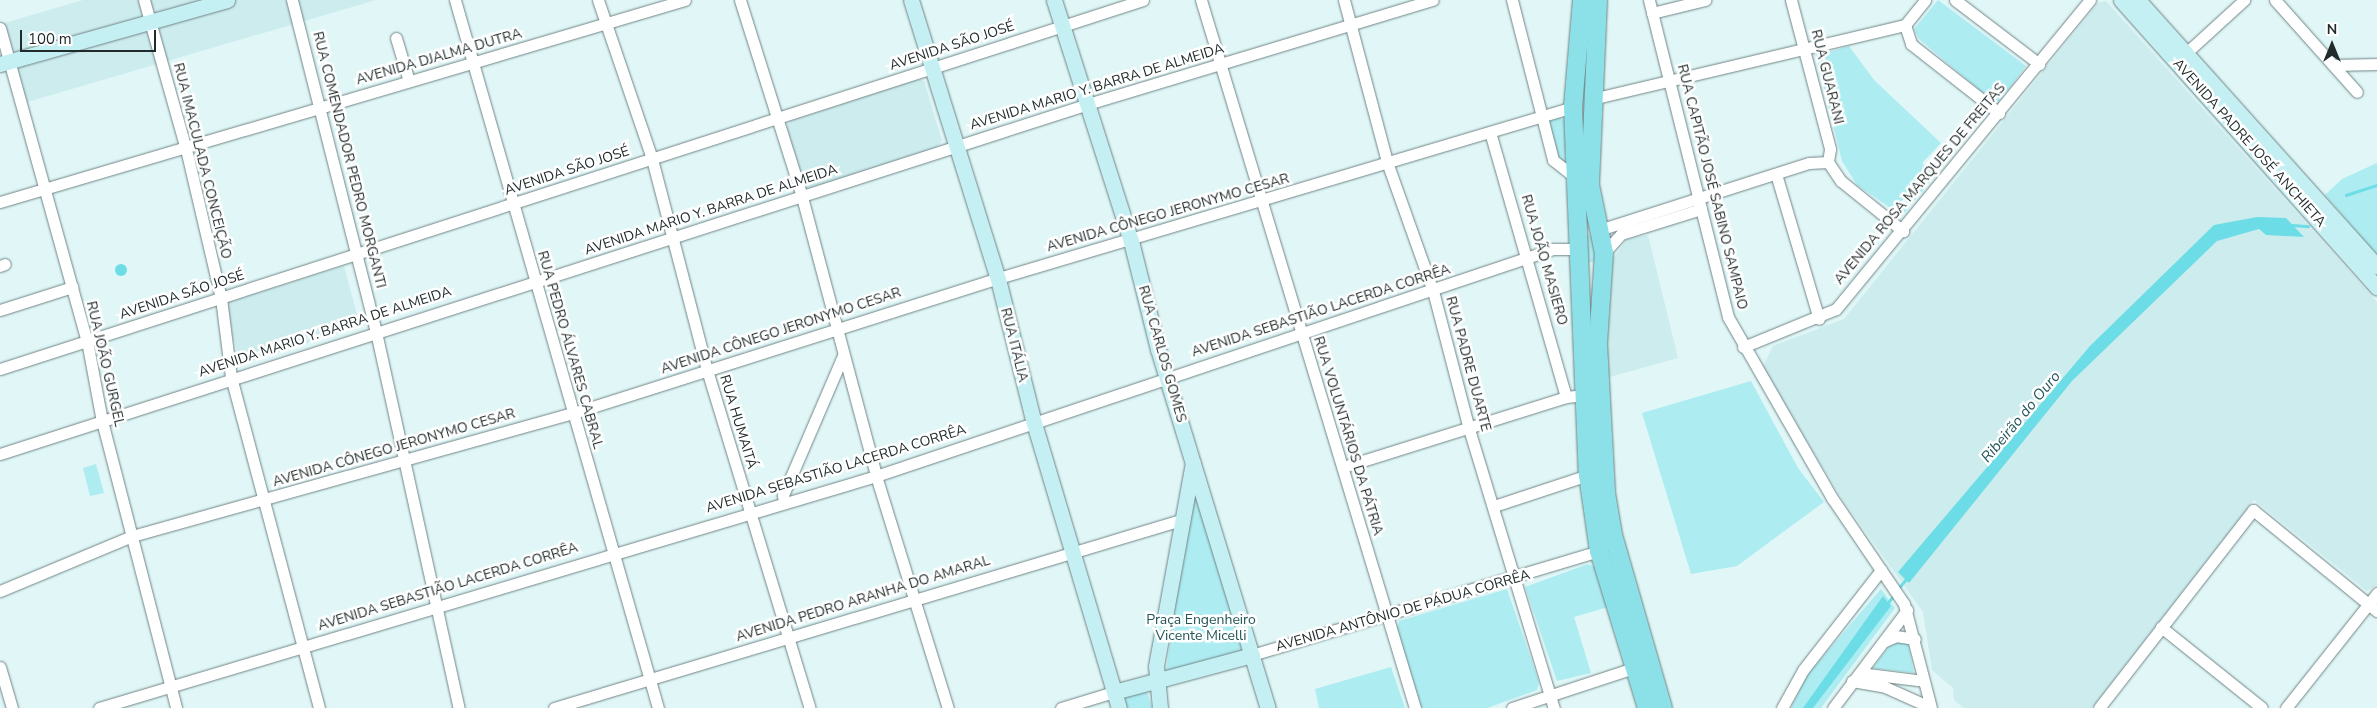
<!DOCTYPE html>
<html>
<head>
<meta charset="utf-8">
<style>
	body { margin:0 }
	#map { position:relative; width:2377px; height:708px; overflow:hidden; background:#e0f6f7; font-family:"Nunito Sans",sans-serif }
	div>[style] { position:absolute }
	[style*='--x'] { left:calc(var(--x)*1px); top:calc(var(--y)*1px); width:calc(var(--w)*1px); rotate:calc(var(--a)*1deg) }
	.built>* { inset:0; background:#cdecee }
	.green>* { inset:0; background:#adecf1 }
	.water>* { inset:0; background:#6cdde6 }
	.round { border-radius:50% }
	.stream>* { height:2.5px; margin:-1.25px; padding:0 1.25px; transform-origin:1.25px; border-radius:1.25px; background:#6cdde6 }
	.roads { filter:drop-shadow(0 0 1px #708485) drop-shadow(0 0 1px #708485) }
	.street>* { height:11px; margin:-5.5px; padding:0 5.5px; transform-origin:5.5px; border-radius:5.5px; background:#fff }
	.secondary>* { height:15px; margin:-7.5px; padding:0 7.5px; transform-origin:7.5px; border-radius:7.5px; background:#c5f0f3 }
	.primary>* { height:18px; margin:-9px; padding:0 9px; transform-origin:9px; border-radius:9px; background:#8ce1e8 }
	span { translate:-50% -50%; white-space:nowrap; text-align:center; line-height:1.15; -webkit-text-stroke:5px #fff; paint-order:stroke }
	.street-label { font-size:14px; color:#222b2b }
	.park-label { font-size:14px; color:#24565a }
	.water-label { font-size:15px; color:#25575b; font-style:italic }
	.north { position:absolute; left:2307px; top:20px; width:50px; height:50px; -webkit-text-stroke:4px #fff; paint-order:stroke; rotate:0deg; font-size:14px; font-weight:700; line-height:20px; text-align:center; color:#222b2b }
	.north::after { content:''; display:block; margin:auto; width:18px; height:22px; background:#222b2b; clip-path:polygon(50% 0,100% 100%,50% 72%,0 100%) }
	.scale { position:absolute; left:20px; top:30px; width:136px; height:22px; box-sizing:border-box; border:2px solid #222b2b; border-top:0; padding-left:6px; font-size:15px; line-height:18px; white-space:nowrap; color:#222b2b; -webkit-text-stroke:4px #fff; paint-order:stroke }
</style>
</head>
<body>
<div id="map">
	<div class="built">
		<div style="clip-path:polygon(83px 0,376px 0,24px 103px,1px 24px)"></div>
		<div style="clip-path:polygon(2106px 1px,2377px 302px,2377px 585px,2367px 591px,2254px 500px,2092px 708px,1964px 708px,1954px 700px,1953px 688px,1932px 670px,1923px 612px,1844px 502px,1762px 368px,1773px 346px,1844px 319px,2098px 3px)"></div>
		<div style="clip-path:polygon(916px 79px,924px 81px,942px 141px,937px 147px,812px 189px,805px 186px,786px 127px,791px 121px)"></div>
		<div style="clip-path:polygon(1648px 235px,1678px 358px,1606px 378px,1605px 323px,1612px 260px,1627px 239px)"></div>
		<div style="clip-path:polygon(344px 266px,360px 326px,241px 364px,223px 304px)"></div>
	</div>
	<div class="green">
		<div style="clip-path:polygon(1938px 0,2026px 66px,1997px 105px,1919px 39px,1914px 29px)"></div>
		<div style="clip-path:polygon(1849px 46px,1874px 80px,1941px 143px,1922px 163px,1935px 176px,1902px 216px,1857px 185px,1842px 161px,1816px 56px)"></div>
		<div style="clip-path:polygon(1557px 116px,1565px 121px,1565px 163px,1559px 159px,1547px 119px)"></div>
		<div style="clip-path:polygon(2377px 163px,2377px 255px,2325px 195px,2342px 179px)"></div>
		<div style="clip-path:polygon(1589px 235px,1594px 236px,1596px 261px,1587px 263px,1584px 237px)"></div>
		<div style="clip-path:polygon(1751px 381px,1798px 468px,1824px 502px,1737px 566px,1691px 574px,1642px 413px)"></div>
		<div style="clip-path:polygon(96px 464px,104px 493px,90px 496px,83px 468px)"></div>
		<div style="clip-path:polygon(1191px 494px,1195px 494px,1242px 646px,1241px 651px,1166px 672px)"></div>
		<div style="clip-path:polygon(1588px 564px,1596px 568px,1608px 607px,1574px 617px,1591px 673px,1557px 681px,1525px 587px)"></div>
		<div style="clip-path:polygon(1507px 589px,1539px 682px,1537px 690px,1487px 708px,1421px 708px,1397px 628px,1399px 621px)"></div>
		<div style="clip-path:polygon(1881px 589px,1895px 608px,1821px 708px,1791px 708px,1807px 675px)"></div>
		<div style="clip-path:polygon(1893px 641px,1908px 644px,1914px 673px,1873px 668px)"></div>
		<div style="clip-path:polygon(1391px 667px,1405px 708px,1319px 708px,1315px 689px)"></div>
		<div style="clip-path:polygon(1147px 691px,1152px 708px,1126px 708px,1125px 697px)"></div>
	</div>
	<div class="water">
		<div style="clip-path:polygon(2257px 217px,2286px 218px,2304px 237px,2266px 235px,2259px 229px,2217px 241px,2072px 381px,1909px 583px,1898px 572px,2090px 346px,2214px 225px)"></div>
		<div class="round" style="left:115px;top:264px;width:12px;height:12px"></div>
		<div style="clip-path:polygon(1883px 596px,1891px 606px,1813px 708px,1803px 708px)"></div>
	</div>
	<div class="stream">
		<div style="--x:2346;--y:195;--w:33;--a:-18"></div>
		<div style="--x:2292;--y:225;--w:16;--a:4"></div>
		<div style="--x:1898;--y:589;--w:14;--a:-51"></div>
		<div style="--x:1886;--y:605;--w:13;--a:-51"></div>
	</div>
	<div class="roads">
		<div class="street">
			<div style="--x:144;--y:0;--w:155;--a:74.3"></div>
			<div style="--x:186;--y:149;--w:153;--a:76.8"></div>
			<div style="--x:221;--y:298;--w:80;--a:82.8"></div>
			<div style="--x:231;--y:377;--w:342;--a:75.1"></div>
			<div style="--x:292;--y:0;--w:342;--a:75.8"></div>
			<div style="--x:376;--y:332;--w:385;--a:77.6"></div>
			<div style="--x:455;--y:0;--w:737;--a:74"></div>
			<div style="--x:598;--y:0;--w:168;--a:71.2"></div>
			<div style="--x:652;--y:159;--w:218;--a:75.4"></div>
			<div style="--x:707;--y:370;--w:353;--a:73.1"></div>
			<div style="--x:740;--y:0;--w:207;--a:72.5"></div>
			<div style="--x:802;--y:197;--w:289;--a:75.1"></div>
			<div style="--x:876;--y:476;--w:243;--a:72.8"></div>
			<div style="--x:1201;--y:0;--w:740;--a:73.18"></div>
			<div style="--x:1344;--y:0;--w:168;--a:75.1"></div>
			<div style="--x:1387;--y:162;--w:137;--a:70.4"></div>
			<div style="--x:1433;--y:291;--w:143;--a:75.4"></div>
			<div style="--x:1469;--y:429;--w:292;--a:73.1"></div>
			<div style="--x:1512;--y:0;--w:165;--a:75.6"></div>
			<div style="--x:1553;--y:160;--w:29;--a:38"></div>
			<div style="--x:1649;--y:0;--w:327;--a:76"></div>
			<div style="--x:1728;--y:317;--w:209;--a:60.1"></div>
			<div style="--x:1832;--y:498;--w:128;--a:55.8"></div>
			<div style="--x:1904;--y:604;--w:107;--a:75.4"></div>
			<div style="--x:1791;--y:0;--w:154;--a:75.3"></div>
			<div style="--x:1830;--y:149;--w:13;--a:99"></div>
			<div style="--x:1955;--y:0;--w:106;--a:37.3"></div>
			<div style="--x:2275;--y:0;--w:123;--a:48.3"></div>
			<div style="--x:1652;--y:13;--w:55;--a:-13.8"></div>
			<div style="--x:1905;--y:25;--w:20;--a:72"></div>
			<div style="--x:1911;--y:44;--w:112;--a:38.1"></div>
			<div style="--x:1905;--y:25;--w:32;--a:-51"></div>
			<div style="--x:0;--y:28;--w:325;--a:74.5"></div>
			<div style="--x:87;--y:341;--w:81;--a:79.4"></div>
			<div style="--x:102;--y:421;--w:296;--a:75.5"></div>
			<div style="--x:396;--y:38;--w:45;--a:73.2"></div>
			<div style="--x:2186;--y:53;--w:79;--a:-42.4"></div>
			<div style="--x:2333;--y:65;--w:44;--a:-1.3"></div>
			<div style="--x:1592;--y:99;--w:322;--a:-13.3"></div>
			<div style="--x:1490;--y:132;--w:276;--a:74"></div>
			<div style="--x:1828;--y:162;--w:23;--a:56"></div>
			<div style="--x:1841;--y:181;--w:80;--a:38.9"></div>
			<div style="--x:1776;--y:174;--w:151;--a:73.5"></div>
			<div style="--x:0;--y:202;--w:714;--a:-16.43"></div>
			<div style="--x:1599;--y:230;--w:220;--a:-17.7"></div>
			<div style="--x:1809;--y:163;--w:19;--a:-3"></div>
			<div style="--x:1604;--y:253;--w:25;--a:-48"></div>
			<div style="--x:1621;--y:234;--w:84;--a:-17.4"></div>
			<div style="--x:0;--y:266;--w:5;--a:-22"></div>
			<div style="--x:0;--y:310;--w:76;--a:-17.7"></div>
			<div style="--x:1743;--y:347;--w:100;--a:-22.2"></div>
			<div style="--x:1836;--y:309;--w:400;--a:-50.6"></div>
			<div style="--x:0;--y:369;--w:1201;--a:-17.89"></div>
			<div style="--x:0;--y:454;--w:1143;--a:-17.83"></div>
			<div style="--x:1088;--y:104;--w:360;--a:-16.8"></div>
			<div style="--x:1343;--y:467;--w:234;--a:-17.4"></div>
			<div style="--x:1566;--y:397;--w:19;--a:-6"></div>
			<div style="--x:784;--y:502;--w:7;--a:-98"></div>
			<div style="--x:783;--y:495;--w:151;--a:-66.7"></div>
			<div style="--x:1494;--y:506;--w:99;--a:-18.3"></div>
			<div style="--x:0;--y:591;--w:143;--a:-22.6"></div>
			<div style="--x:132;--y:536;--w:458;--a:-15.6"></div>
			<div style="--x:573;--y:413;--w:450;--a:-17.6"></div>
			<div style="--x:1002;--y:277;--w:596;--a:-16.58"></div>
			<div style="--x:2161;--y:627;--w:129;--a:38.7"></div>
			<div style="--x:1885;--y:641;--w:12;--a:-24"></div>
			<div style="--x:1896;--y:636;--w:19;--a:9"></div>
			<div style="--x:1252;--y:655;--w:362;--a:-16.7"></div>
			<div style="--x:0;--y:667;--w:43;--a:73.7"></div>
			<div style="--x:1860;--y:673;--w:64;--a:7.1"></div>
			<div style="--x:1852;--y:681;--w:34;--a:10"></div>
			<div style="--x:1885;--y:687;--w:49;--a:24"></div>
			<div style="--x:99;--y:708;--w:811;--a:-16.62"></div>
			<div style="--x:876;--y:476;--w:714;--a:-18.54"></div>
			<div style="--x:1553;--y:249;--w:24;--a:0"></div>
			<div style="--x:554;--y:708;--w:655;--a:-16.69"></div>
			<div style="--x:1061;--y:708;--w:55;--a:-16.8"></div>
			<div style="--x:1512;--y:708;--w:128;--a:-18.2"></div>
			<div style="--x:1782;--y:708;--w:43;--a:-61.1"></div>
			<div style="--x:1803;--y:670;--w:127;--a:-52"></div>
			<div style="--x:1833;--y:708;--w:123;--a:-52.9"></div>
			<div style="--x:2099;--y:708;--w:251;--a:-52.1"></div>
			<div style="--x:2253;--y:510;--w:160;--a:39.2"></div>
			<div style="--x:2286;--y:708;--w:147;--a:-51.6"></div>
		</div>
		<div class="secondary">
			<div style="--x:911;--y:0;--w:292;--a:72.7"></div>
			<div style="--x:998;--y:279;--w:148;--a:76"></div>
			<div style="--x:1034;--y:423;--w:297;--a:73.4"></div>
			<div style="--x:1054;--y:0;--w:253;--a:72.3"></div>
			<div style="--x:1131;--y:241;--w:111;--a:76"></div>
			<div style="--x:1158;--y:349;--w:375;--a:73"></div>
			<div style="--x:2121;--y:0;--w:385;--a:48.3"></div>
			<div style="--x:2138;--y:0;--w:358;--a:48.1"></div>
			<div style="--x:0;--y:64;--w:236;--a:-15.7"></div>
			<div style="--x:1114;--y:692;--w:143;--a:-15"></div>
			<div style="--x:1160;--y:708;--w:42;--a:-95.4"></div>
			<div style="--x:1156;--y:666;--w:206;--a:-79.7"></div>
		</div>
		<div class="primary">
			<div style="--x:1582;--y:0;--w:107;--a:94.8"></div>
			<div style="--x:1573;--y:107;--w:368;--a:87.7"></div>
			<div style="--x:1588;--y:475;--w:77;--a:81.8"></div>
			<div style="--x:1599;--y:551;--w:164;--a:73"></div>
			<div style="--x:1598;--y:0;--w:185;--a:92.5"></div>
			<div style="--x:1590;--y:185;--w:69;--a:78.4"></div>
			<div style="--x:1604;--y:253;--w:91;--a:93.8"></div>
			<div style="--x:1598;--y:344;--w:149;--a:86.9"></div>
			<div style="--x:1606;--y:493;--w:43;--a:80.5"></div>
			<div style="--x:1613;--y:535;--w:180;--a:73.9"></div>
		</div>
	</div>
	<div class="street-label">
		<span style="left:952px;top:46px;rotate:-18deg">AVENIDA SÃO JOSÉ</span>
		<span style="left:439px;top:57px;rotate:-16deg">AVENIDA DJALMA DUTRA</span>
		<span style="left:1827px;top:77px;rotate:76deg">RUA GUARANI</span>
		<span style="left:1097px;top:87px;rotate:-17deg">AVENIDA MARIO Y. BARRA DE ALMEIDA</span>
		<span style="left:2249px;top:143px;rotate:48deg">AVENIDA PADRE JOSÉ ANCHIETA</span>
		<span style="left:349px;top:160px;rotate:76deg">RUA COMENDADOR PEDRO MORGANTI</span>
		<span style="left:202px;top:161px;rotate:76deg">RUA IMACULADA CONCEIÇÃO</span>
		<span style="left:567px;top:171px;rotate:-18deg">AVENIDA SÃO JOSÉ</span>
		<span style="left:1920px;top:184px;rotate:-50deg">AVENIDA ROSA MARQUES DE FREITAS</span>
		<span style="left:1712px;top:187px;rotate:76deg">RUA CAPITÃO JOSÉ SABINO SAMPAIO</span>
		<span style="left:711px;top:210px;rotate:-18deg">AVENIDA MARIO Y. BARRA DE ALMEIDA</span>
		<span style="left:1168px;top:213px;rotate:-16deg">AVENIDA CÔNEGO JERONYMO CESAR</span>
		<span style="left:1544px;top:260px;rotate:74deg">RUA JOÃO MASIERO</span>
		<span style="left:182px;top:295px;rotate:-18deg">AVENIDA SÃO JOSÉ</span>
		<span style="left:1321px;top:311px;rotate:-18deg">AVENIDA SEBASTIÃO LACERDA CORRÊA</span>
		<span style="left:781px;top:331px;rotate:-18deg">AVENIDA CÔNEGO JERONYMO CESAR</span>
		<span style="left:325px;top:332px;rotate:-18deg">AVENIDA MARIO Y. BARRA DE ALMEIDA</span>
		<span style="left:1014px;top:345px;rotate:76deg">RUA ITÁLIA</span>
		<span style="left:570px;top:350px;rotate:74deg">RUA PEDRO ÁLVARES CABRAL</span>
		<span style="left:1162px;top:354px;rotate:74deg">RUA CARLOS GOMES</span>
		<span style="left:105px;top:364px;rotate:77deg">RUA JOÃO GURGEL</span>
		<span style="left:1468px;top:364px;rotate:75deg">RUA PADRE DUARTE</span>
		<span style="left:738px;top:422px;rotate:73deg">RUA HUMAITÁ</span>
		<span style="left:1348px;top:436px;rotate:73deg">RUA VOLUNTÁRIOS DA PÁTRIA</span>
		<span style="left:394px;top:448px;rotate:-16deg">AVENIDA CÔNEGO JERONYMO CESAR</span>
		<span style="left:836px;top:469px;rotate:-17deg">AVENIDA SEBASTIÃO LACERDA CORRÊA</span>
		<span style="left:448px;top:587px;rotate:-17deg">AVENIDA SEBASTIÃO LACERDA CORRÊA</span>
		<span style="left:863px;top:599px;rotate:-17deg">AVENIDA PEDRO ARANHA DO AMARAL</span>
		<span style="left:1403px;top:611px;rotate:-16deg">AVENIDA ANTÔNIO DE PÁDUA CORRÊA</span>
	</div>
	<div class="park-label">
		<span style="left:1201px;top:628px">Praça Engenheiro<br>Vicente Micelli</span>
	</div>
	<div class="water-label">
		<span style="left:2021px;top:417px;rotate:-50deg">Ribeirão do Ouro</span>
	</div>
	<div class="north">N</div>
	<div class="scale">100 m</div>
</div>
</body>
</html>
